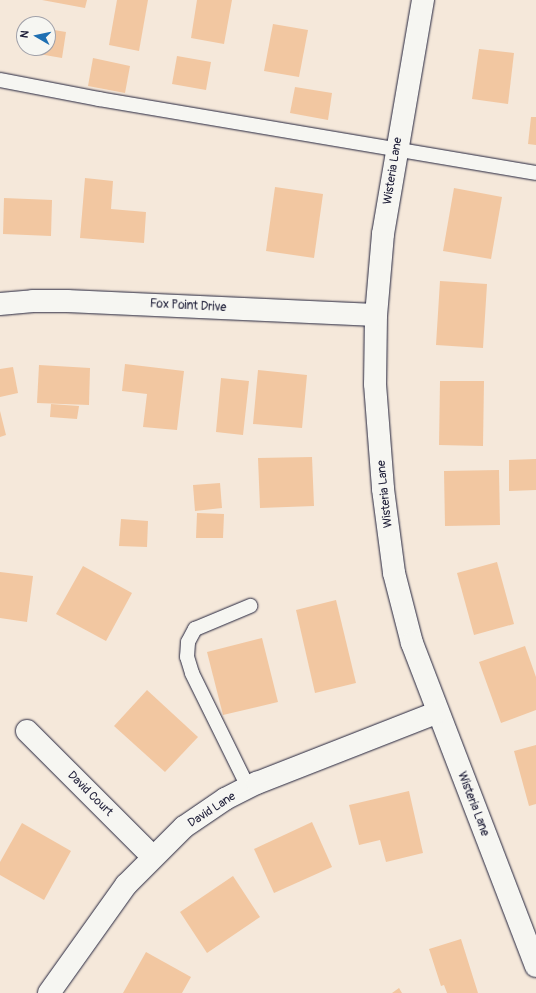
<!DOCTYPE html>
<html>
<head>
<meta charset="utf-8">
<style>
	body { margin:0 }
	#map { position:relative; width:536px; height:993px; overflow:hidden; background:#f5e8da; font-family:Pangolin,sans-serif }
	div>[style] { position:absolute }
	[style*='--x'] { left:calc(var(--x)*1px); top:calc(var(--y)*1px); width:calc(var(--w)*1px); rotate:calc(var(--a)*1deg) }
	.building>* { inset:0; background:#f2c7a1 }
	.roads { filter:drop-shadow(0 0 1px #22223b) drop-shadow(0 0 1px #22223b) }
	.lane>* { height:14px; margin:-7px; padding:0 7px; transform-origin:7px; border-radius:7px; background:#f6f6f2 }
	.street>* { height:22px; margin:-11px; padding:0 11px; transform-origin:11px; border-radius:11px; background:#f6f6f2 }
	span { translate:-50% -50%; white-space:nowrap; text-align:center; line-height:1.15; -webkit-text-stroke:3.5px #f6f6f2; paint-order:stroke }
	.street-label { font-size:12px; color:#22223b }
	.north { position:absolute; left:16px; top:16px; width:40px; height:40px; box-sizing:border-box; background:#f6f6f2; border:1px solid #a1a1a9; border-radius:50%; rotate:279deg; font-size:11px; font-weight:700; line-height:16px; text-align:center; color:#22223b }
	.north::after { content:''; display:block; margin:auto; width:14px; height:18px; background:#1f6fb2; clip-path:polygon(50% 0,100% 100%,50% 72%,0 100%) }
</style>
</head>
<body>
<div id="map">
	<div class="building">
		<div style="clip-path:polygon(42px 0,87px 0,85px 8px)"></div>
		<div style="clip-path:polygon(117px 0,148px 0,139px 51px,109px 45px)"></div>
		<div style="clip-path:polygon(197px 0,232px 0,224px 44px,191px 38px)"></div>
		<div style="clip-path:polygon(273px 24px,308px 30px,299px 77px,264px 71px)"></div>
		<div style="clip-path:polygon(48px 29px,66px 32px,62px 58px,33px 53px,33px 48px,48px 48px)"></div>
		<div style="clip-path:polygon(479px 49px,514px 53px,508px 104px,472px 99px)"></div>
		<div style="clip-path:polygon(177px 56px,211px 62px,206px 90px,172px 84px)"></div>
		<div style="clip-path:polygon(93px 58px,130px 66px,125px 93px,88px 86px)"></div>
		<div style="clip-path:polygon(295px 87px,332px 93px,328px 120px,290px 113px)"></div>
		<div style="clip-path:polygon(531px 117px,536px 117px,536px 145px,528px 144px)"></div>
		<div style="clip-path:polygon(85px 178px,113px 181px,111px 209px,146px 212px,144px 243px,80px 238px)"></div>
		<div style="clip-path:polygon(275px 187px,323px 194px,314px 258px,266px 251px)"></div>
		<div style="clip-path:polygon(454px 188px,502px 197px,491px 259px,443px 251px)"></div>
		<div style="clip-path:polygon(4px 198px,52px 200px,51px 236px,3px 234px)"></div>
		<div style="clip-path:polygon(440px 281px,487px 284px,483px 348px,436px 345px)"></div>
		<div style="clip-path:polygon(125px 364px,184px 371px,177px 430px,143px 427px,147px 394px,122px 391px)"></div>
		<div style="clip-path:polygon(39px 365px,90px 368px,89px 405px,37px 403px)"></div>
		<div style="clip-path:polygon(13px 367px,18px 393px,0 397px,0 369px)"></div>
		<div style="clip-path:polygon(258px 370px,307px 375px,302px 428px,253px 424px)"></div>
		<div style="clip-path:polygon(221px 378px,249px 381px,243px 435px,216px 432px)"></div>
		<div style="clip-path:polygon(440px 381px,484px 381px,483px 446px,439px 445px)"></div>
		<div style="clip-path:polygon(51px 404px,79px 406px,77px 419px,50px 417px)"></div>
		<div style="clip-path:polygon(0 411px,6px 435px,0 437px)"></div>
		<div style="clip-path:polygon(312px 457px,314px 506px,260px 508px,258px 458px)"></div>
		<div style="clip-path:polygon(536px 459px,536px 490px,509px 491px,509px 460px)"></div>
		<div style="clip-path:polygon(499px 470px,500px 525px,445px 526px,444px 471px)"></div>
		<div style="clip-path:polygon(220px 483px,222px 508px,195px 511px,193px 485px)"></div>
		<div style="clip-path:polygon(197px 513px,224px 514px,223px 538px,196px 538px)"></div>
		<div style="clip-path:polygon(121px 519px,148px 521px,147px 547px,119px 546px)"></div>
		<div style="clip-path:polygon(497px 562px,514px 624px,474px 635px,457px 573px)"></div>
		<div style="clip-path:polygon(83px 566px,132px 593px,106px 641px,56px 614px)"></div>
		<div style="clip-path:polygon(0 572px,33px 576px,27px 622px,0 618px)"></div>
		<div style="clip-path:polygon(336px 600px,356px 683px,315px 693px,296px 610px)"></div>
		<div style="clip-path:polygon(262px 638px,278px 702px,223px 715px,207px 652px)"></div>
		<div style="clip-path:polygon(525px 646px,536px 677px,536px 710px,501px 723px,479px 662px)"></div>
		<div style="clip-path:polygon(147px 690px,198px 737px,165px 772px,114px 726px)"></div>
		<div style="clip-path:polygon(536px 745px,536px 804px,529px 806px,514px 751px)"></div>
		<div style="clip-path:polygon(409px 791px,423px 853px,386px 862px,380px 840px,359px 845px,349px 805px)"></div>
		<div style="clip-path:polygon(312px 822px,332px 867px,274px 893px,254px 849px)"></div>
		<div style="clip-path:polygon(22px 823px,71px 851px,44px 900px,0 875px,0 862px)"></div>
		<div style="clip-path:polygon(233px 876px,260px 917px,207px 953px,180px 912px)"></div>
		<div style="clip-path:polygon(461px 939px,478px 993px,447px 993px,444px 985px,441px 986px,429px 949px)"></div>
		<div style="clip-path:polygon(146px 952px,191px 977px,182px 993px,123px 993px)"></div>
		<div style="clip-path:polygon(399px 988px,402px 993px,392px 993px)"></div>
	</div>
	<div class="roads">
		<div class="lane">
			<div style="--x:0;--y:80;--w:101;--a:10.9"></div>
			<div style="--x:99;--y:99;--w:443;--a:9.6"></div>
			<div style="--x:248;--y:787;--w:127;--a:-116.2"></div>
			<div style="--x:192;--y:673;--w:17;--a:-107"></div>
			<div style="--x:187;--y:657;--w:15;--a:-86"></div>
			<div style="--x:188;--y:642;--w:15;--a:-62"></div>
			<div style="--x:195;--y:629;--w:60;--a:-22.7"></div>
		</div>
		<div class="street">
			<div style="--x:423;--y:0;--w:237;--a:99.7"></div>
			<div style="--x:383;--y:234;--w:81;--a:94.9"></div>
			<div style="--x:376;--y:315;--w:69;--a:90.8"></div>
			<div style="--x:375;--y:384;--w:105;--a:85.6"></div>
			<div style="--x:383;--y:489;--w:85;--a:82.5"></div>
			<div style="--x:394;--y:573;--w:72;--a:75.6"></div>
			<div style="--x:412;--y:643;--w:346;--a:69"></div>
			<div style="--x:0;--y:304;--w:33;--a:-5"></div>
			<div style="--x:33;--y:301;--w:34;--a:0"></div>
			<div style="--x:67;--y:301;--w:309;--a:2.6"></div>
			<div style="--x:27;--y:731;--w:178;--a:45"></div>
			<div style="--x:49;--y:993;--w:133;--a:-54.5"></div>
			<div style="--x:126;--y:885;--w:82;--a:-45"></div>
			<div style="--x:184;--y:827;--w:50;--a:-34.3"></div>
			<div style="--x:225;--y:799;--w:36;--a:-27"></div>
			<div style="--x:257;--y:783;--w:194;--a:-21.4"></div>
		</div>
	</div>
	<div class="street-label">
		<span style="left:393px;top:171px;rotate:-81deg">Wisteria Lane</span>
		<span style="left:188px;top:306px;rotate:3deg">Fox Point Drive</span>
		<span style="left:385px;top:494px;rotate:-96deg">Wisteria Lane</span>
		<span style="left:90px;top:794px;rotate:45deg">David Court</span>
		<span style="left:473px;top:804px;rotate:69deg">Wisteria Lane</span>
		<span style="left:212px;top:810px;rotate:-33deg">David Lane</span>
	</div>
	<div class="north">N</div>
</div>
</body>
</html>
